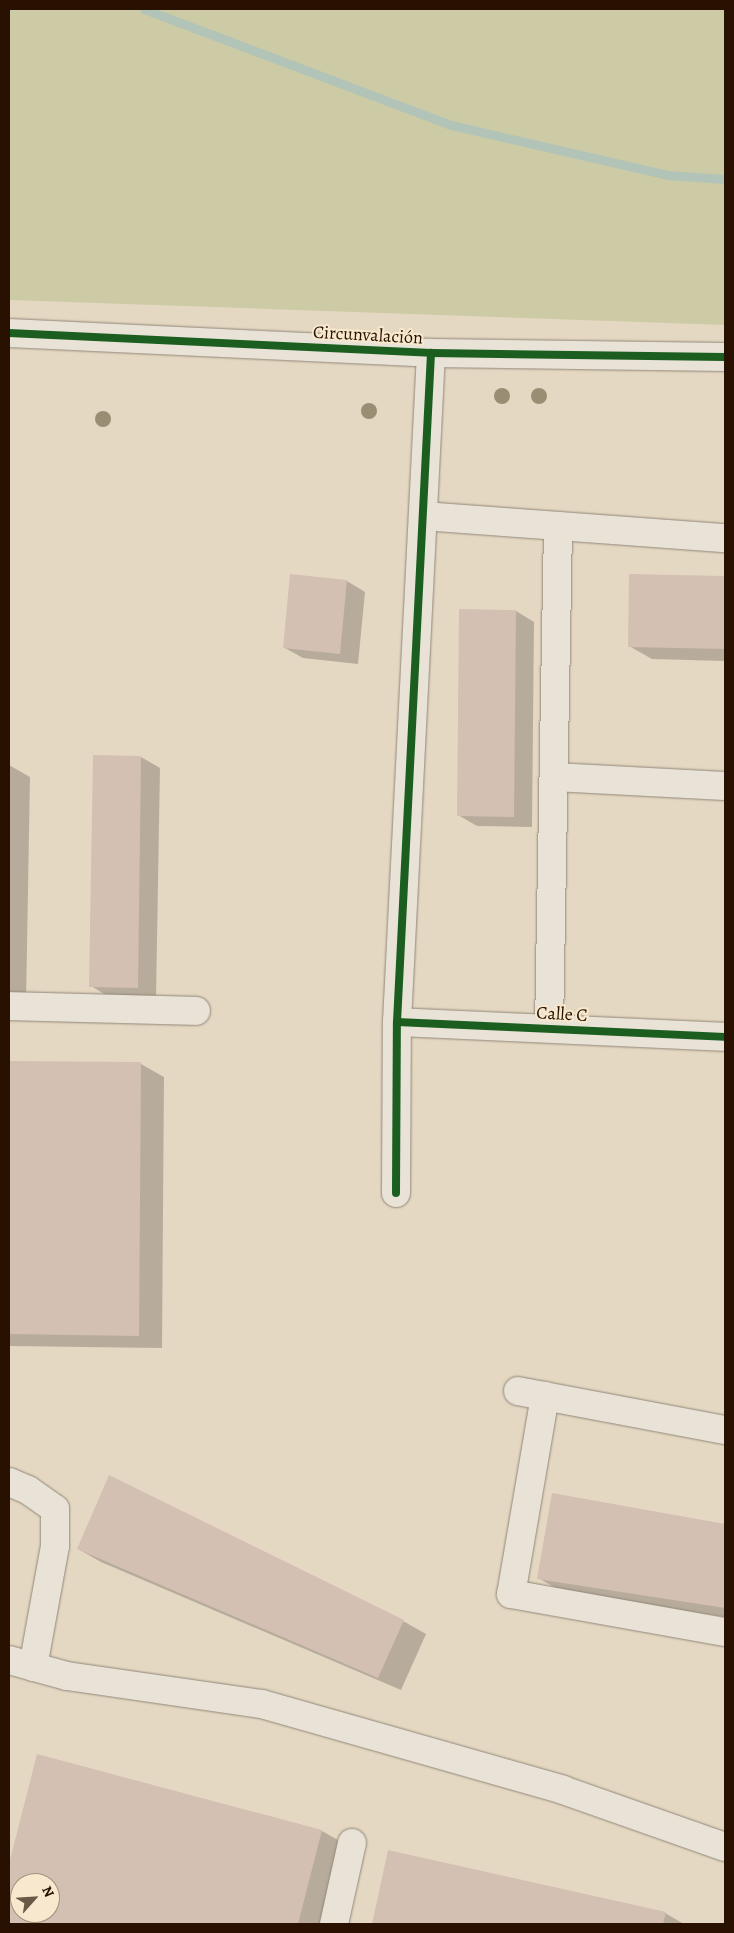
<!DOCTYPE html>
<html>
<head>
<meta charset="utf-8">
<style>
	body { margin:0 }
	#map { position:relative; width:734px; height:1933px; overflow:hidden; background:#e5d8c2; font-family:Alegreya,serif }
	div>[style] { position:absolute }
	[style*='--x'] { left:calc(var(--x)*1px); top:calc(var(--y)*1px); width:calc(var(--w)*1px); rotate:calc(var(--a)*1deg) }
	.green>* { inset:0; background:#cdcba6 }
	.shadow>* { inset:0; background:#0003 }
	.stream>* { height:9px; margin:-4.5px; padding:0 4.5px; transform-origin:4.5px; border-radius:4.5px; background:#b1c4b7 }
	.building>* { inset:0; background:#d4bfb3 }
	.roads { filter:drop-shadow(0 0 1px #918779) drop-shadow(0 0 1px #918779) }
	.minor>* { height:28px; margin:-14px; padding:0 14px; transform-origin:14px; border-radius:14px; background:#e9e2d7 }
	.cycleway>* { height:8px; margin:-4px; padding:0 4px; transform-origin:4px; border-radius:4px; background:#1b5e20 }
	.trees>* { width:16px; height:16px; margin:-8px; border-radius:50%; background:#998d73 }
	span { translate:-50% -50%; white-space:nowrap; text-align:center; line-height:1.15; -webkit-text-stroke:4px #f7e8ce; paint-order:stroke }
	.street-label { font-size:18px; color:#281101 }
	.frame { position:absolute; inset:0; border:10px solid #281101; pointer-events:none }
	.north { position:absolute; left:10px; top:1873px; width:50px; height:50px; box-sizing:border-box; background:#f7e8ce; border:1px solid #a4927c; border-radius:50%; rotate:64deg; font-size:14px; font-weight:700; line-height:20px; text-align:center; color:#281101 }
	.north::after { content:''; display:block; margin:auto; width:18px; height:22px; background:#6a5745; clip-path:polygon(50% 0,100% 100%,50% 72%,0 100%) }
</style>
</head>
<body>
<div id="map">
	<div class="green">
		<div style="clip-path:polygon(9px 9px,725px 9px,725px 325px,9px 300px)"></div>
	</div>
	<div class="shadow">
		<div style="clip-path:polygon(630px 575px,725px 577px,725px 661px,652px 659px,629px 646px)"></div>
		<div style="clip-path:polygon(347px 581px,365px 592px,358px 664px,303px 658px,285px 648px)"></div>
		<div style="clip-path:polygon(516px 611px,534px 622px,532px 827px,477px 826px,458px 815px)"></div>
		<div style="clip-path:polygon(94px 756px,141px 757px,160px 768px,156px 998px,109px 997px,91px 986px)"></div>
		<div style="clip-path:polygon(9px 765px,30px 777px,26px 1004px,9px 1003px)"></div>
		<div style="clip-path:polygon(9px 1062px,141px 1064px,164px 1077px,162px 1348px,9px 1346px)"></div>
		<div style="clip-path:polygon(553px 1494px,725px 1525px,725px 1617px,561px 1591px,538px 1578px)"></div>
		<div style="clip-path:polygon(78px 1549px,403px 1621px,426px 1634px,401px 1690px,101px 1562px)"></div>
		<div style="clip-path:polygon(evenodd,38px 1756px,322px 1831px,345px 1844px,324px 1924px,9px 1924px,9px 1869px,38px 1756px,20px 1883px,50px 1883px,50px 1913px,20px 1913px,20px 1883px)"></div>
		<div style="clip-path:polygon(389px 1851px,665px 1913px,684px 1924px,373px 1924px)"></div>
	</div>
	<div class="stream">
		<div style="--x:144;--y:9;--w:328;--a:20.7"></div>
		<div style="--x:451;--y:125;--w:222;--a:13"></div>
		<div style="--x:667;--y:175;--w:58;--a:3.9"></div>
	</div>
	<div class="building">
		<div style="clip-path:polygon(290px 574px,347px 580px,340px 654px,283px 648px)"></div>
		<div style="clip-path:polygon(629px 574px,725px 576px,725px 649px,628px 647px)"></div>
		<div style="clip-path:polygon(459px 609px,516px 610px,514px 817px,457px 816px)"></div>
		<div style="clip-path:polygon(93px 755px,141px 756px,138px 988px,89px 987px)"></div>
		<div style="clip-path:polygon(9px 1061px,141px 1062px,139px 1336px,9px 1334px)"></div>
		<div style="clip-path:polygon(109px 1475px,404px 1620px,378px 1678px,77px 1549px)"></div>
		<div style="clip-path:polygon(552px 1493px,725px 1524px,725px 1608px,537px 1579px)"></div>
		<div style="clip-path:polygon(evenodd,37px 1754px,322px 1830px,298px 1924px,9px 1924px,9px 1864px,37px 1754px,20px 1883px,50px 1883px,50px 1913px,20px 1913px,20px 1883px)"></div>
		<div style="clip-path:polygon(388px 1850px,666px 1912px,663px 1924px,372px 1924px)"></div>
	</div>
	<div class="roads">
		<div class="minor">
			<div style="--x:9;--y:333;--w:422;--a:2.7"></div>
			<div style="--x:431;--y:353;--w:294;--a:0.8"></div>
			<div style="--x:423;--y:516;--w:303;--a:4.2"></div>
			<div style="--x:554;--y:777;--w:171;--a:3"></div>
			<div style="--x:9;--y:1006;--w:187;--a:1.5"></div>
			<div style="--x:397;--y:1022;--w:328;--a:2.6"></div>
			<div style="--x:549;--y:1028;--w:502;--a:-88.97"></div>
			<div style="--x:396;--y:1193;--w:171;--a:-89.7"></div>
			<div style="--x:397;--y:1022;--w:670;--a:-87.09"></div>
			<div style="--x:518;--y:1391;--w:211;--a:10.7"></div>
			<div style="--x:545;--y:1396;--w:201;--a:99.7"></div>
			<div style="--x:511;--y:1594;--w:217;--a:10.1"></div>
			<div style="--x:9;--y:1482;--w:21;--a:23"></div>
			<div style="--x:28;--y:1490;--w:33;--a:35"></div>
			<div style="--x:55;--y:1509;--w:37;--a:90"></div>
			<div style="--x:55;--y:1546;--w:123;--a:100.3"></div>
			<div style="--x:9;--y:1660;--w:60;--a:15.4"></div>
			<div style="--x:67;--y:1676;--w:197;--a:8.2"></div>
			<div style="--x:262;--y:1704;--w:313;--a:15.9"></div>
			<div style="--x:563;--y:1790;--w:172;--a:19.4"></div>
			<div style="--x:334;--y:1924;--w:83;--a:-77.5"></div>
		</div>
	</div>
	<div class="cycleway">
		<div style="--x:9;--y:333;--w:422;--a:2.7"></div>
		<div style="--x:431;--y:353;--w:294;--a:0.8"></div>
		<div style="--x:397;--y:1022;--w:328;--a:2.6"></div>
		<div style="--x:396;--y:1193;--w:171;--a:-89.7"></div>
		<div style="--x:397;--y:1022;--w:670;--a:-87.09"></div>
	</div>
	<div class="trees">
		<div style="left:502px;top:396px"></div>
		<div style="left:539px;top:396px"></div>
		<div style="left:369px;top:411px"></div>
		<div style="left:103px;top:419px"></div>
	</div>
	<div class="street-label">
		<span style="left:368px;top:335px;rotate:3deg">Circunvalación</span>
		<span style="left:562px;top:1014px;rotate:3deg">Calle C</span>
	</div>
	<div class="frame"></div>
	<div class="north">N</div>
</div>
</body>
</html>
